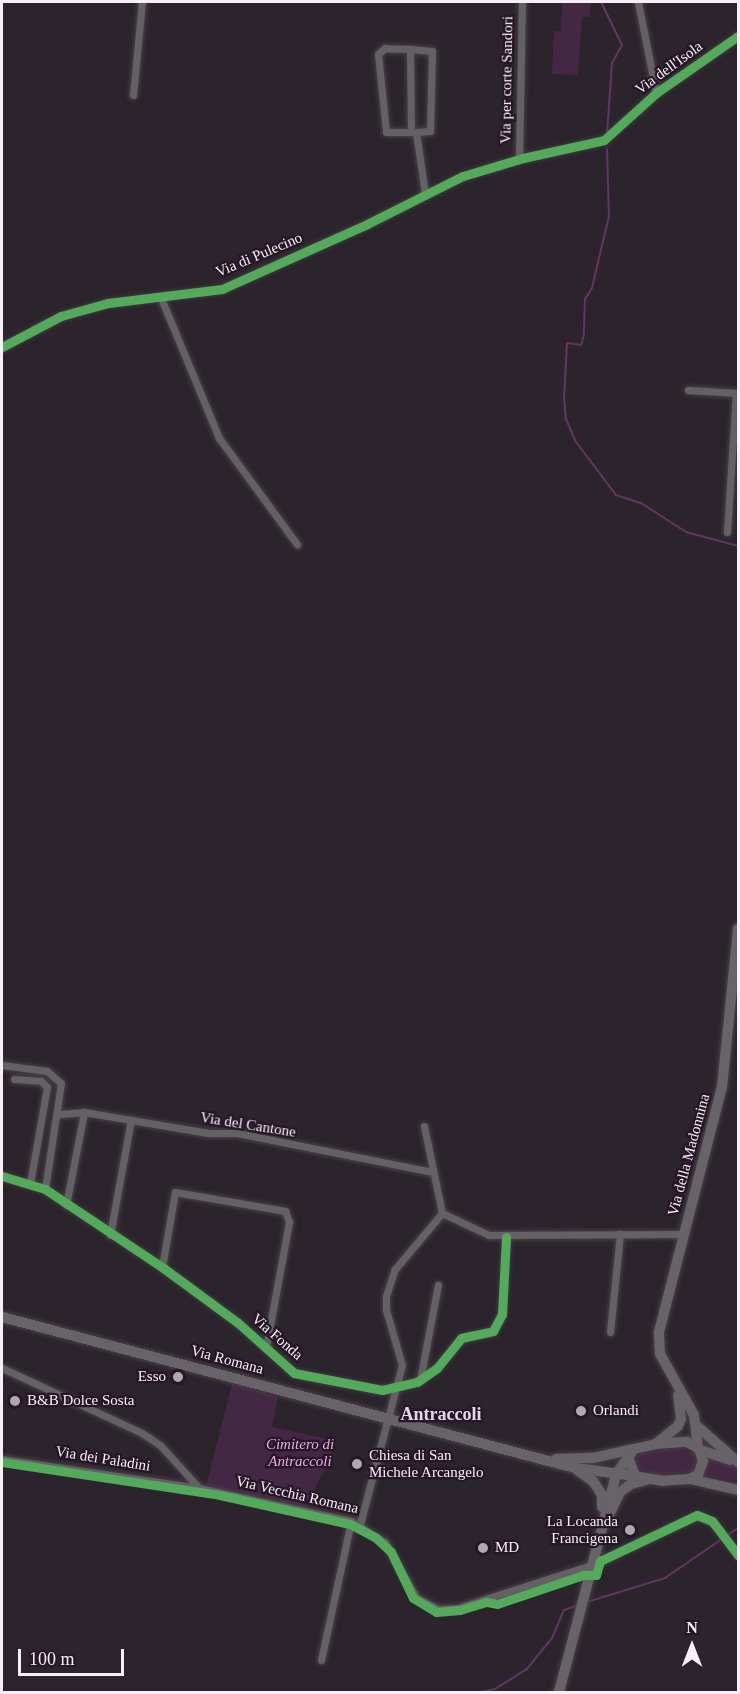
<!DOCTYPE html>
<html>
<head>
<meta charset="utf-8">
<style>
	body { margin:0 }
	#map { position:relative; width:740px; height:1694px; overflow:hidden; background:#2c242c; font-family:Georgia,serif }
	div>[style] { position:absolute }
	[style*='--x'] { left:calc(var(--x)*1px); top:calc(var(--y)*1px); width:calc(var(--w)*1px); rotate:calc(var(--a)*1deg) }
	.green>* { inset:0; background:#442744 }
	.stream>* { height:2px; margin:-1px; padding:0 1px; transform-origin:1px; border-radius:1px; background:#613662 }
	.roads { filter:drop-shadow(0 0 2px #484148) drop-shadow(0 0 2px #484148) }
	.street>* { height:7px; margin:-3.5px; padding:0 3.5px; transform-origin:3.5px; border-radius:3.5px; background:#646164 }
	.secondary>* { height:10px; margin:-5px; padding:0 5px; transform-origin:5px; border-radius:5px; background:#686368 }
	.cycleway>* { height:9px; margin:-4.5px; padding:0 4.5px; transform-origin:4.5px; border-radius:4.5px; background:#51ab58 }
	.dots>* { width:16px; height:16px; translate:-50% -50%; box-sizing:border-box; border:3px solid #261726; border-radius:50% }
	span { translate:-50% -50%; white-space:nowrap; text-align:center; line-height:1.15; -webkit-text-stroke:4.5px #261726; paint-order:stroke }
	.street-label { font-size:15px; color:#f8eef8 }
	.poi-label { font-size:15px; color:#f8eef8 }
	.right { translate:-100% -50%; text-align:right }
	.left { translate:0 -50%; text-align:left }
	.park-label { font-size:15px; color:#efa7ee; font-style:italic }
	.quarter-label { font-size:18px; color:#e8d4e7; font-weight:700 }
	.frame { position:absolute; inset:0; border:3px solid #f8eef8; pointer-events:none }
	.north { position:absolute; left:662px; top:1616px; width:60px; height:60px; -webkit-text-stroke:4px #261726; paint-order:stroke; rotate:0deg; font-size:16px; font-weight:700; line-height:24px; text-align:center; color:#f8eef8 }
	.north::after { content:''; display:block; margin:auto; width:21px; height:27px; background:#f8eef8; clip-path:polygon(50% 0,100% 100%,50% 72%,0 100%) }
	.scale { position:absolute; left:18px; top:1649px; width:106px; height:27px; box-sizing:border-box; border:3px solid #f8eef8; border-top:0; padding-left:8px; font-size:18px; line-height:21px; white-space:nowrap; color:#f8eef8; -webkit-text-stroke:4px #261726; paint-order:stroke }
</style>
</head>
<body>
<div id="map">
	<div class="green">
		<div style="clip-path:polygon(562px 2px,599px 3px,591px 3px,590px 17px,582px 17px,578px 75px,552px 74px,554px 31px,561px 31px)"></div>
		<div style="clip-path:polygon(232px 1384px,278px 1396px,272px 1427px,333px 1440px,330px 1465px,319px 1479px,308px 1508px,206px 1487px)"></div>
		<div style="clip-path:polygon(675px 1448px,694px 1453px,697px 1462px,693px 1471px,659px 1475px,636px 1468px,635px 1459px,640px 1453px)"></div>
		<div style="clip-path:polygon(708px 1454px,738px 1467px,738px 1481px,704px 1475px)"></div>
	</div>
	<div class="stream">
		<div style="--x:601;--y:2;--w:48;--a:64"></div>
		<div style="--x:622;--y:45;--w:21;--a:119"></div>
		<div style="--x:612;--y:63;--w:72;--a:94"></div>
		<div style="--x:607;--y:149;--w:67;--a:88.3"></div>
		<div style="--x:609;--y:216;--w:74;--a:103.3"></div>
		<div style="--x:592;--y:288;--w:13;--a:122"></div>
		<div style="--x:585;--y:299;--w:36;--a:92"></div>
		<div style="--x:584;--y:335;--w:10;--a:107"></div>
		<div style="--x:581;--y:345;--w:14;--a:-172"></div>
		<div style="--x:567;--y:343;--w:55;--a:93.1"></div>
		<div style="--x:564;--y:398;--w:21;--a:85"></div>
		<div style="--x:566;--y:419;--w:25;--a:67"></div>
		<div style="--x:576;--y:442;--w:66;--a:53"></div>
		<div style="--x:616;--y:495;--w:26;--a:18"></div>
		<div style="--x:641;--y:503;--w:54;--a:32.8"></div>
		<div style="--x:686;--y:532;--w:54;--a:15.1"></div>
		<div style="--x:587;--y:1602;--w:82;--a:-17.1"></div>
		<div style="--x:665;--y:1578;--w:88;--a:-34.4"></div>
		<div style="--x:194;--y:1692;--w:17;--a:0"></div>
		<div style="--x:480;--y:1692;--w:15;--a:-11"></div>
		<div style="--x:495;--y:1689;--w:36;--a:-32"></div>
		<div style="--x:526;--y:1670;--w:41;--a:-50.9"></div>
		<div style="--x:552;--y:1638;--w:30;--a:-67"></div>
		<div style="--x:564;--y:1610;--w:16;--a:-18"></div>
	</div>
	<div class="roads">
		<div class="street">
			<div style="--x:638;--y:2;--w:93;--a:78.8"></div>
			<div style="--x:410;--y:49;--w:25;--a:-178"></div>
			<div style="--x:385;--y:48;--w:9;--a:139"></div>
			<div style="--x:378;--y:54;--w:78;--a:84.1"></div>
			<div style="--x:386;--y:132;--w:25;--a:0"></div>
			<div style="--x:133;--y:95;--w:93;--a:-84.5"></div>
			<div style="--x:416;--y:132;--w:5;--a:180"></div>
			<div style="--x:411;--y:132;--w:83;--a:-90.7"></div>
			<div style="--x:410;--y:49;--w:22;--a:5"></div>
			<div style="--x:432;--y:51;--w:80;--a:91.4"></div>
			<div style="--x:430;--y:131;--w:14;--a:176"></div>
			<div style="--x:416;--y:132;--w:63;--a:81.7"></div>
			<div style="--x:519;--y:159;--w:157;--a:-88.9"></div>
			<div style="--x:161;--y:298;--w:152;--a:67.5"></div>
			<div style="--x:219;--y:438;--w:132;--a:53.7"></div>
			<div style="--x:2;--y:347;--w:67;--a:-27.7"></div>
			<div style="--x:61;--y:316;--w:49;--a:-15.5"></div>
			<div style="--x:108;--y:303;--w:115;--a:-7"></div>
			<div style="--x:222;--y:289;--w:159;--a:-24.1"></div>
			<div style="--x:367;--y:224;--w:107;--a:-26.6"></div>
			<div style="--x:463;--y:176;--w:63;--a:-16.7"></div>
			<div style="--x:523;--y:158;--w:83;--a:-12.5"></div>
			<div style="--x:604;--y:140;--w:70;--a:-42.1"></div>
			<div style="--x:656;--y:93;--w:100;--a:-34.8"></div>
			<div style="--x:688;--y:390;--w:50;--a:3.4"></div>
			<div style="--x:727;--y:532;--w:139;--a:-86.3"></div>
			<div style="--x:2;--y:1065;--w:45;--a:7.6"></div>
			<div style="--x:47;--y:1071;--w:18;--a:41"></div>
			<div style="--x:61;--y:1083;--w:107;--a:98.6"></div>
			<div style="--x:14;--y:1079;--w:27;--a:4"></div>
			<div style="--x:41;--y:1081;--w:8;--a:45"></div>
			<div style="--x:47;--y:1087;--w:97;--a:100"></div>
			<div style="--x:58;--y:1114;--w:26;--a:-4"></div>
			<div style="--x:84;--y:1112;--w:126;--a:9.6"></div>
			<div style="--x:208;--y:1133;--w:29;--a:0"></div>
			<div style="--x:237;--y:1133;--w:200;--a:11.3"></div>
			<div style="--x:424;--y:1126;--w:89;--a:78.3"></div>
			<div style="--x:442;--y:1213;--w:52;--a:25.1"></div>
			<div style="--x:489;--y:1235;--w:195;--a:-0.3"></div>
			<div style="--x:2;--y:1176;--w:45;--a:16.8"></div>
			<div style="--x:45;--y:1189;--w:141;--a:33.7"></div>
			<div style="--x:162;--y:1267;--w:93;--a:36.3"></div>
			<div style="--x:237;--y:1322;--w:76;--a:41.8"></div>
			<div style="--x:294;--y:1373;--w:90;--a:10.9"></div>
			<div style="--x:382;--y:1390;--w:36;--a:-13"></div>
			<div style="--x:417;--y:1382;--w:24;--a:-35"></div>
			<div style="--x:437;--y:1368;--w:38;--a:-51"></div>
			<div style="--x:461;--y:1338;--w:33;--a:-12"></div>
			<div style="--x:493;--y:1331;--w:19;--a:-62"></div>
			<div style="--x:502;--y:1314;--w:77;--a:-87"></div>
			<div style="--x:66;--y:1205;--w:95;--a:-79"></div>
			<div style="--x:110;--y:1235;--w:117;--a:-79.7"></div>
			<div style="--x:162;--y:1267;--w:76;--a:-80.2"></div>
			<div style="--x:175;--y:1192;--w:112;--a:9.8"></div>
			<div style="--x:285;--y:1211;--w:12;--a:70"></div>
			<div style="--x:289;--y:1222;--w:127;--a:100.4"></div>
			<div style="--x:610;--y:1332;--w:99;--a:-84.2"></div>
			<div style="--x:2;--y:1368;--w:154;--a:24.9"></div>
			<div style="--x:142;--y:1433;--w:22;--a:34"></div>
			<div style="--x:160;--y:1445;--w:58;--a:47.8"></div>
			<div style="--x:420;--y:1380;--w:97;--a:-79.3"></div>
			<div style="--x:2;--y:1459;--w:199;--a:8.4"></div>
			<div style="--x:199;--y:1488;--w:156;--a:12.2"></div>
			<div style="--x:351;--y:1521;--w:40;--a:32"></div>
			<div style="--x:385;--y:1542;--w:63;--a:60.6"></div>
			<div style="--x:416;--y:1597;--w:25;--a:29"></div>
			<div style="--x:438;--y:1609;--w:19;--a:-3"></div>
			<div style="--x:457;--y:1608;--w:144;--a:-17.8"></div>
			<div style="--x:594;--y:1564;--w:114;--a:-25.4"></div>
			<div style="--x:697;--y:1515;--w:16;--a:22"></div>
			<div style="--x:712;--y:1521;--w:43;--a:52.6"></div>
			<div style="--x:360;--y:1524;--w:164;--a:-75.2"></div>
			<div style="--x:402;--y:1365;--w:57;--a:-106.2"></div>
			<div style="--x:386;--y:1310;--w:14;--a:-90"></div>
			<div style="--x:386;--y:1296;--w:28;--a:-72"></div>
			<div style="--x:395;--y:1269;--w:73;--a:-50"></div>
			<div style="--x:321;--y:1660;--w:142;--a:-77.8"></div>
		</div>
		<div class="secondary">
			<div style="--x:2;--y:1317;--w:593;--a:14.76"></div>
			<div style="--x:575;--y:1468;--w:61;--a:7.6"></div>
			<div style="--x:697;--y:1426;--w:55;--a:41.3"></div>
			<div style="--x:657;--y:1443;--w:27;--a:-39"></div>
			<div style="--x:678;--y:1426;--w:8;--a:-67"></div>
			<div style="--x:681;--y:1419;--w:24;--a:-97"></div>
			<div style="--x:698;--y:1448;--w:33;--a:-97"></div>
			<div style="--x:694;--y:1415;--w:70;--a:-119.1"></div>
			<div style="--x:660;--y:1354;--w:22;--a:-93"></div>
			<div style="--x:659;--y:1332;--w:253;--a:-75.6"></div>
			<div style="--x:722;--y:1087;--w:159;--a:-84.2"></div>
			<div style="--x:700;--y:1450;--w:32;--a:18"></div>
			<div style="--x:556;--y:1459;--w:37;--a:-2"></div>
			<div style="--x:593;--y:1458;--w:42;--a:-12.4"></div>
			<div style="--x:577;--y:1470;--w:19;--a:35"></div>
			<div style="--x:593;--y:1481;--w:17;--a:57"></div>
			<div style="--x:602;--y:1495;--w:12;--a:90"></div>
			<div style="--x:690;--y:1479;--w:49;--a:12.9"></div>
			<div style="--x:608;--y:1517;--w:28;--a:-64"></div>
			<div style="--x:620;--y:1492;--w:14;--a:-36"></div>
			<div style="--x:631;--y:1484;--w:16;--a:-15"></div>
			<div style="--x:559;--y:1692;--w:225;--a:-75.3"></div>
			<div style="--x:616;--y:1474;--w:26;--a:-54"></div>
			<div style="--x:631;--y:1453;--w:5;--a:-53"></div>
			<div style="--x:634;--y:1449;--w:22;--a:-13"></div>
			<div style="--x:655;--y:1444;--w:32;--a:-4"></div>
			<div style="--x:687;--y:1442;--w:14;--a:30"></div>
			<div style="--x:699;--y:1449;--w:13;--a:72"></div>
			<div style="--x:703;--y:1461;--w:15;--a:110"></div>
			<div style="--x:698;--y:1475;--w:10;--a:156"></div>
			<div style="--x:689;--y:1479;--w:26;--a:176"></div>
			<div style="--x:663;--y:1481;--w:28;--a:-170"></div>
			<div style="--x:635;--y:1476;--w:20;--a:-110"></div>
		</div>
	</div>
	<div class="cycleway">
		<div style="--x:2;--y:347;--w:67;--a:-27.7"></div>
		<div style="--x:61;--y:316;--w:49;--a:-15.5"></div>
		<div style="--x:108;--y:303;--w:115;--a:-7"></div>
		<div style="--x:222;--y:289;--w:159;--a:-24.1"></div>
		<div style="--x:367;--y:224;--w:107;--a:-26.6"></div>
		<div style="--x:463;--y:176;--w:63;--a:-16.7"></div>
		<div style="--x:523;--y:158;--w:83;--a:-12.5"></div>
		<div style="--x:604;--y:140;--w:70;--a:-42.1"></div>
		<div style="--x:656;--y:93;--w:100;--a:-34.8"></div>
		<div style="--x:2;--y:1176;--w:45;--a:16.8"></div>
		<div style="--x:45;--y:1189;--w:141;--a:33.7"></div>
		<div style="--x:162;--y:1267;--w:93;--a:36.3"></div>
		<div style="--x:237;--y:1322;--w:76;--a:41.8"></div>
		<div style="--x:294;--y:1373;--w:90;--a:10.9"></div>
		<div style="--x:382;--y:1390;--w:36;--a:-13"></div>
		<div style="--x:417;--y:1382;--w:24;--a:-35"></div>
		<div style="--x:437;--y:1368;--w:38;--a:-51"></div>
		<div style="--x:461;--y:1338;--w:33;--a:-12"></div>
		<div style="--x:493;--y:1331;--w:19;--a:-62"></div>
		<div style="--x:502;--y:1314;--w:77;--a:-87"></div>
		<div style="--x:2;--y:1462;--w:220;--a:8.6"></div>
		<div style="--x:220;--y:1495;--w:133;--a:12.6"></div>
		<div style="--x:350;--y:1524;--w:30;--a:28"></div>
		<div style="--x:376;--y:1538;--w:21;--a:43"></div>
		<div style="--x:391;--y:1552;--w:51;--a:64.4"></div>
		<div style="--x:413;--y:1598;--w:27;--a:31"></div>
		<div style="--x:436;--y:1612;--w:24;--a:-5"></div>
		<div style="--x:460;--y:1610;--w:28;--a:-17"></div>
		<div style="--x:487;--y:1602;--w:10;--a:11"></div>
		<div style="--x:497;--y:1604;--w:91;--a:-18.6"></div>
		<div style="--x:583;--y:1575;--w:13;--a:0"></div>
		<div style="--x:596;--y:1575;--w:15;--a:-74"></div>
		<div style="--x:600;--y:1561;--w:107;--a:-25.4"></div>
		<div style="--x:697;--y:1515;--w:16;--a:22"></div>
		<div style="--x:712;--y:1521;--w:43;--a:52.6"></div>
	</div>
	<div class="dots">
		<div style="left:178px;top:1377px;background:#b1a7b1"></div>
		<div style="left:15px;top:1401px;background:#b1a7b1"></div>
		<div style="left:581px;top:1411px;background:#b1a7b1"></div>
		<div style="left:357px;top:1464px;background:#b1a7b1"></div>
		<div style="left:630px;top:1530px;background:#b1a7b1"></div>
		<div style="left:483px;top:1548px;background:#b1a7b1"></div>
	</div>
	<div class="street-label">
		<span style="left:669px;top:68px;rotate:-36deg">Via dell'Isola</span>
		<span style="left:507px;top:80px;rotate:-89deg">Via per corte Sandori</span>
		<span style="left:259px;top:255px;rotate:-23deg">Via di Pulecino</span>
		<span style="left:248px;top:1125px;rotate:9deg">Via del Cantone</span>
		<span style="left:689px;top:1155px;rotate:-75deg">Via della Madonnina</span>
		<span style="left:277px;top:1337px;rotate:41deg">Via Fonda</span>
		<span style="left:227px;top:1360px;rotate:15deg">Via Romana</span>
		<span style="left:103px;top:1459px;rotate:9deg">Via dei Paladini</span>
		<span style="left:297px;top:1495px;rotate:13deg">Via Vecchia Romana</span>
	</div>
	<div class="poi-label">
		<span class="right" style="left:166px;top:1377px">Esso</span>
		<span class="left" style="left:27px;top:1401px">B&amp;B Dolce Sosta</span>
		<span class="left" style="left:593px;top:1411px">Orlandi</span>
		<span class="left" style="left:369px;top:1464px">Chiesa di San<br>Michele Arcangelo</span>
		<span class="right" style="left:618px;top:1530px">La Locanda<br>Francigena</span>
		<span class="left" style="left:495px;top:1548px">MD</span>
	</div>
	<div class="park-label">
		<span style="left:300px;top:1453px">Cimitero di<br>Antraccoli</span>
	</div>
	<div class="quarter-label">
		<span style="left:441px;top:1414px">Antraccoli</span>
	</div>
	<div class="frame"></div>
	<div class="north">N</div>
	<div class="scale">100 m</div>
</div>
</body>
</html>
